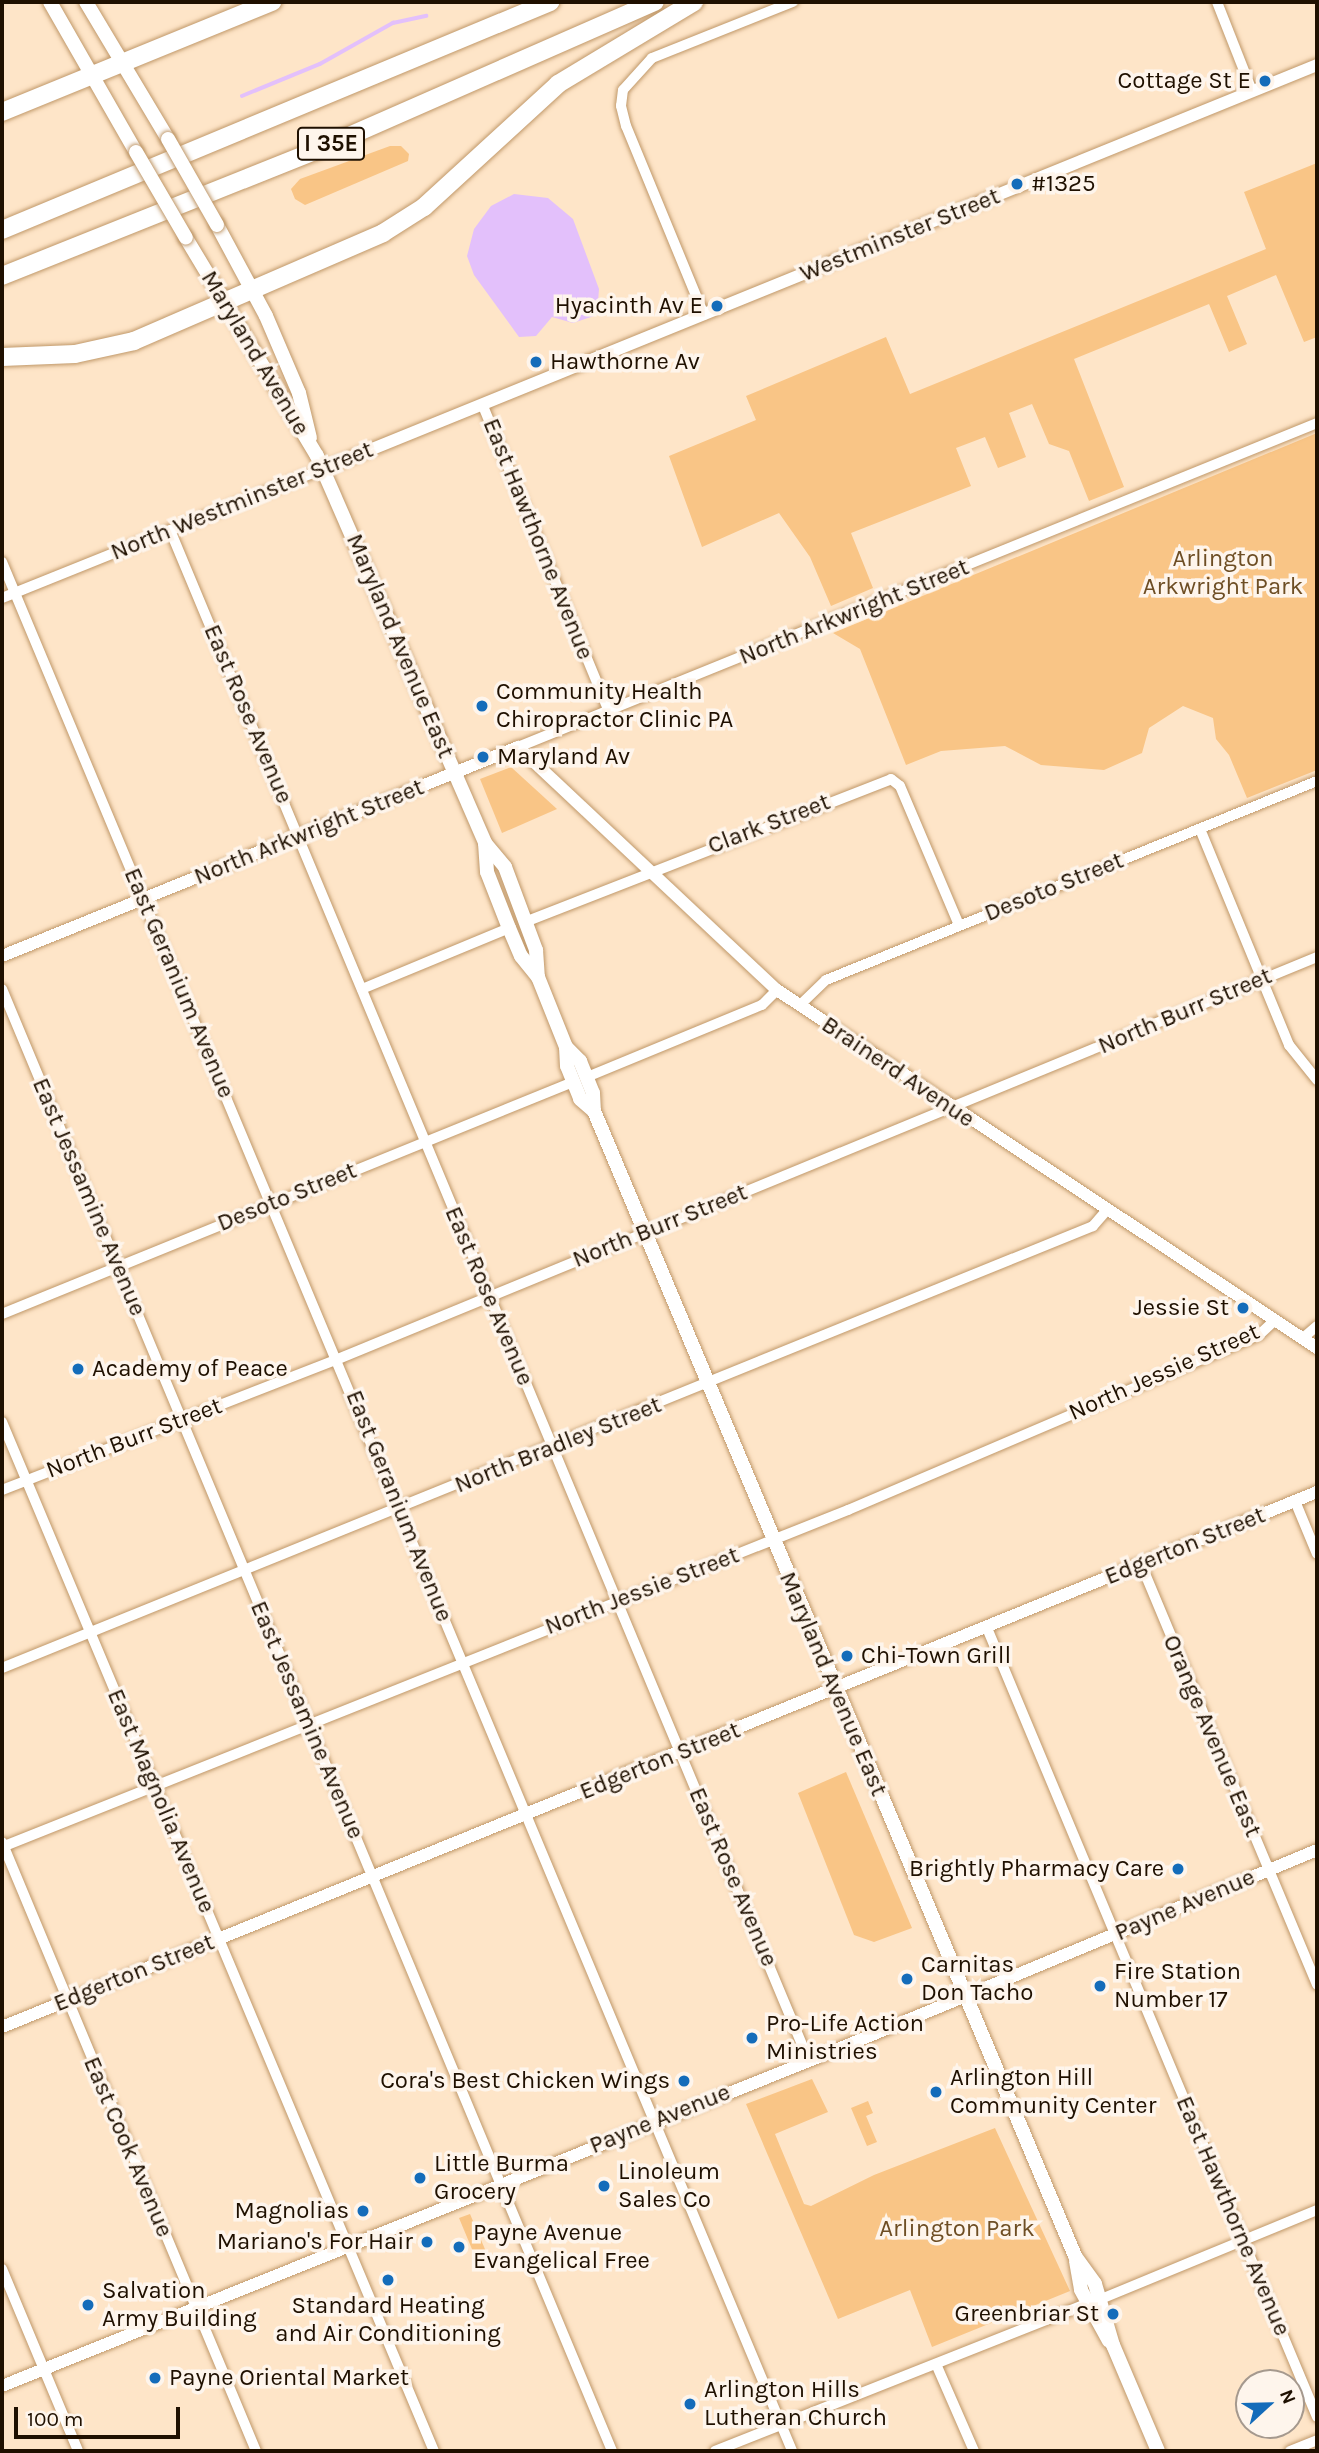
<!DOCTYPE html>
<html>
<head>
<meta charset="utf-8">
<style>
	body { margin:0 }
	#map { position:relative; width:1319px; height:2453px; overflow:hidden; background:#fee5c8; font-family:Karla,sans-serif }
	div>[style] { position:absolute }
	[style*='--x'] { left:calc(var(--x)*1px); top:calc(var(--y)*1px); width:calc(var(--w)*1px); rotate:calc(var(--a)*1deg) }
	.green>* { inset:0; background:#f9c586 }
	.water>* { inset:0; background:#e3c0fb }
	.stream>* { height:3.5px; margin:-1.75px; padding:0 1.75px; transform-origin:1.75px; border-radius:1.75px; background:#e3c0fb }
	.roads { filter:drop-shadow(0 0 2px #c09869) drop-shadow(0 0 2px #c09869) }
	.minor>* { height:10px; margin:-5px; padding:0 5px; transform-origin:5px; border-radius:5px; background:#fff }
	.tertiary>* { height:12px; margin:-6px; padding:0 6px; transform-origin:6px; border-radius:6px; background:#fff }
	.secondary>* { height:14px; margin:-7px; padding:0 7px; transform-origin:7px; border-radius:7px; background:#fff }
	.motorway>* { height:18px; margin:-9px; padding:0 9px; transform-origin:9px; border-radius:9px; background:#fff }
	.bridges { filter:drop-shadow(0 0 2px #c09869) drop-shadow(0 0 2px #c09869) }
	.secondary-bridge>* { height:14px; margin:-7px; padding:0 7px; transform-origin:7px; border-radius:7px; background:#fff }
	.dots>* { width:19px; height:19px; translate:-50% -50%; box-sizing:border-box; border:4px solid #fef5ec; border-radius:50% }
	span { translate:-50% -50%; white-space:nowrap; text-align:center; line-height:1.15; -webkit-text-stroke:7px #fef5ec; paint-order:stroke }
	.shield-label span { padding:2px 5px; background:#fef5ec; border:2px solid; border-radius:5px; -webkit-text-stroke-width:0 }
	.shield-label { font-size:23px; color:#1f1000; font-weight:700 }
	.poi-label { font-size:24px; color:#1f1000 }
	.right { translate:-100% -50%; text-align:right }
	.left { translate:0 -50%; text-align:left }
	.street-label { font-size:24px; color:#1f1000 }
	.park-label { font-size:24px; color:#6e4e24 }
	.frame { position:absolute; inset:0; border:4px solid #1f1000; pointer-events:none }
	.north { position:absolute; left:1235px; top:2369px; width:70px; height:70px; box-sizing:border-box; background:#fef5ec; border:2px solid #a5998e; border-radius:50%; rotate:68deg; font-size:19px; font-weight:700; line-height:28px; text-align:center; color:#1f1000 }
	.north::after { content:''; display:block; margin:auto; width:24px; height:32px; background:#146cba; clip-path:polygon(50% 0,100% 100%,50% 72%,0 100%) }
	.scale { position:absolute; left:14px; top:2407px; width:166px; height:32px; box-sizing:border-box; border:4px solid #1f1000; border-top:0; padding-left:9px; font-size:21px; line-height:24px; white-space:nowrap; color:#1f1000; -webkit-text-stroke:5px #fef5ec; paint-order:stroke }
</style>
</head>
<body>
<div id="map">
	<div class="green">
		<div style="clip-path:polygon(390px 146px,401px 146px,409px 154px,408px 161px,305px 205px,295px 199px,291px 189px,300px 179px)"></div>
		<div style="clip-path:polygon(1317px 163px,1317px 337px,1304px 342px,1276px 275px,1227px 296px,1247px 344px,1229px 352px,1209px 304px,1074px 359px,1124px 487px,1089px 501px,1069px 451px,1049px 444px,1032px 404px,1009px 413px,1026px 457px,998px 468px,985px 437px,956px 448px,971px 486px,851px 533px,873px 588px,831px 606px,810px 557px,779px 513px,702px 547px,669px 456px,756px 420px,746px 396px,886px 337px,910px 394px,1266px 249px,1244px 192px)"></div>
		<div style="clip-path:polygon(1317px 433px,1317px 770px,1247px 798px,1229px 755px,1216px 739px,1213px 718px,1183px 706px,1149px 728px,1142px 753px,1104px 770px,1041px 765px,1005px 746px,941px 751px,906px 765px,860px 649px,833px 633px)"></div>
		<div style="clip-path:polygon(511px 767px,557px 809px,502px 833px,480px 779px)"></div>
		<div style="clip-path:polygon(846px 1772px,912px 1928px,874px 1942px,854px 1935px,798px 1793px)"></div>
		<div style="clip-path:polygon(812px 2079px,828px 2112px,775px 2134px,804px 2204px,811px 2206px,874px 2175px,995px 2128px,1070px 2291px,932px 2347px,910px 2290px,838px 2319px,746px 2104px)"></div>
		<div style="clip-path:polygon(868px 2101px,873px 2113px,866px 2116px,877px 2142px,867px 2146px,851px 2108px)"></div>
		<div style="clip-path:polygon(470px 2214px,490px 2261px,479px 2266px,459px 2218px)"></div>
	</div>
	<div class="water">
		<div style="clip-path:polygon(514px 194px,548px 198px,573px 219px,599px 289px,597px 315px,573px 323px,552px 317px,536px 336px,519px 337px,474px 275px,467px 256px,474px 229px,491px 206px)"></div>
	</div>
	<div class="stream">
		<div style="--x:242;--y:96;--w:84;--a:-22.3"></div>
		<div style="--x:320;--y:64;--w:84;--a:-29.3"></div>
		<div style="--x:393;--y:23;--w:34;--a:-12"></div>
	</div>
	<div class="roads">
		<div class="minor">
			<div style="--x:1217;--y:2;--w:96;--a:68.5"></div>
			<div style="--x:704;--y:315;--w:204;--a:-112.4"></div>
			<div style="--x:626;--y:126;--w:21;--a:-104"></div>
			<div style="--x:621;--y:106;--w:16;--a:-83"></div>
			<div style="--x:623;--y:90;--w:43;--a:-47.8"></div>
			<div style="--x:652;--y:58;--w:152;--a:-21.7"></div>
			<div style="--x:483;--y:406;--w:331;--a:67.6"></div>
			<div style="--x:170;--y:530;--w:1659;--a:67.35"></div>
			<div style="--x:2;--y:562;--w:2048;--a:67.3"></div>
			<div style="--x:2;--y:598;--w:346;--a:-21.9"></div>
			<div style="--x:518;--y:747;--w:862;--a:-22.07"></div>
			<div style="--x:1200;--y:829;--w:234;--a:67.6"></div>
			<div style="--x:1289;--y:1045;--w:45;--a:51.3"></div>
			<div style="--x:525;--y:922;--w:393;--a:-21.3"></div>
			<div style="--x:891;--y:779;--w:11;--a:38"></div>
			<div style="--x:900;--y:786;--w:151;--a:67"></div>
			<div style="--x:2;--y:989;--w:1584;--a:67.35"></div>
			<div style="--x:362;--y:989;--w:159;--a:-22.5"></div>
			<div style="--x:800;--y:1005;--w:36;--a:-44"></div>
			<div style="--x:826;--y:980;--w:530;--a:-22.06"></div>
			<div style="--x:587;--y:1077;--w:189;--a:-22.4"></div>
			<div style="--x:762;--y:1005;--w:21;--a:-45"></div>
			<div style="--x:2;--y:1314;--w:616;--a:-22.11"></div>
			<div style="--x:1303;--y:1338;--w:18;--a:-41"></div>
			<div style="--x:2;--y:1422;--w:1116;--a:67.23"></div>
			<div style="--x:2;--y:1490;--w:361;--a:-21.3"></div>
			<div style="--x:338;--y:1359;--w:1058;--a:-22.32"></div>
			<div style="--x:1295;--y:1501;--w:57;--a:67.5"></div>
			<div style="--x:1141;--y:1564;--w:456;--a:67.3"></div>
			<div style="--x:987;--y:1628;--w:855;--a:67.3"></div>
			<div style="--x:2;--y:1668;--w:1177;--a:-22.05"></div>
			<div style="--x:1093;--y:1226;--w:21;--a:-49"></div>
			<div style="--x:2;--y:1842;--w:660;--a:67.36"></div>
			<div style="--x:2;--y:1847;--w:911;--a:-21.72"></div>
			<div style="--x:848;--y:1510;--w:447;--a:-23.1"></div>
			<div style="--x:1259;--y:1335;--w:22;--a:-43"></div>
			<div style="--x:2;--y:2269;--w:197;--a:67.3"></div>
			<div style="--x:1101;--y:2299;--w:234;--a:-22.4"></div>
			<div style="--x:936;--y:2364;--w:95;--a:66.4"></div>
			<div style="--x:715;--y:2451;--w:400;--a:-21.6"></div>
			<div style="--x:1290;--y:2451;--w:29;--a:-22"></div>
		</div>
		<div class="tertiary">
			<div style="--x:323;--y:469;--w:1073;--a:-22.12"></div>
			<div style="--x:2;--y:956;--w:557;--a:-22.05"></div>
			<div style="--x:518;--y:747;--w:355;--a:43.2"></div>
			<div style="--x:777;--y:990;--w:648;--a:33.54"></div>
			<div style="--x:2;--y:2027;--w:1420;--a:-22.14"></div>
			<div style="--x:2;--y:2386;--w:875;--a:-21.94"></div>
			<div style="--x:814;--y:2059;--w:545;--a:-22.56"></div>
		</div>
		<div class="secondary">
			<div style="--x:50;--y:2;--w:173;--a:60.2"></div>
			<div style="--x:86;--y:2;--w:160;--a:59.1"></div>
			<div style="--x:217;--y:225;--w:103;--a:61.7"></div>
			<div style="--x:266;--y:316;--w:84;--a:66.8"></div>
			<div style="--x:299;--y:393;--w:46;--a:76.3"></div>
			<div style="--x:186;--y:238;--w:254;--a:59"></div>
			<div style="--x:317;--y:456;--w:422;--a:66.5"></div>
			<div style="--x:485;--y:843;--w:31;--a:50"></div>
			<div style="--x:505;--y:867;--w:89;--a:69.5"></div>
			<div style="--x:536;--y:950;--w:27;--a:86"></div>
			<div style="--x:485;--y:843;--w:29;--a:86"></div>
			<div style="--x:487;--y:872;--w:60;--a:68.6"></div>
			<div style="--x:509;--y:928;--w:30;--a:67"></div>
			<div style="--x:521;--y:956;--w:27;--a:51"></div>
			<div style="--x:538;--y:977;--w:75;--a:68.2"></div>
			<div style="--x:566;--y:1047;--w:19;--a:87"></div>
			<div style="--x:567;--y:1066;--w:35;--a:68"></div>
			<div style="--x:580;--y:1099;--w:18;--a:41"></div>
			<div style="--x:566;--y:1047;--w:20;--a:45"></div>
			<div style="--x:580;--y:1061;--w:35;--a:68"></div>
			<div style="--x:593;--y:1093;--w:18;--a:87"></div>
			<div style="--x:594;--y:1111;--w:1242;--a:67.21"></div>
			<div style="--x:1075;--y:2256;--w:34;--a:54"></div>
			<div style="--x:1095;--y:2284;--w:64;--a:73.6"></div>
			<div style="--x:1113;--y:2345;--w:115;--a:67"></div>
			<div style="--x:1076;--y:2261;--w:29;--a:80"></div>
			<div style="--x:1081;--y:2290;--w:58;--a:61.2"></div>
		</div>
		<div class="motorway">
			<div style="--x:2;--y:112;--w:292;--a:-22.2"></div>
			<div style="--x:2;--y:230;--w:594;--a:-22.59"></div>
			<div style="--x:2;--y:276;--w:337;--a:-21.8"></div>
			<div style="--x:315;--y:151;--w:371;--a:-23.7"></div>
			<div style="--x:2;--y:357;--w:73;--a:-2.4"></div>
			<div style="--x:75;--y:354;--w:60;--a:-12.4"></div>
			<div style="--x:134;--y:341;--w:271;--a:-23.4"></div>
			<div style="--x:383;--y:233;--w:49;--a:-32.4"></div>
			<div style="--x:424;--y:207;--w:182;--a:-42.5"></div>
			<div style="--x:558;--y:84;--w:159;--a:-31.1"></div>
		</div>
	</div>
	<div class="bridges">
		<div class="secondary-bridge">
			<div style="--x:168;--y:139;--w:99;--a:60.3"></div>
			<div style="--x:136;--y:152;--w:99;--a:59.8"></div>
		</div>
	</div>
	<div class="dots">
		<div style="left:1265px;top:81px;background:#146cba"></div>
		<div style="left:1017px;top:184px;background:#146cba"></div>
		<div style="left:717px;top:306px;background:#146cba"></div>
		<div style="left:536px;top:362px;background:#146cba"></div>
		<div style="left:482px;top:706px;background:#146cba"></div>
		<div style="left:483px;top:757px;background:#146cba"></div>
		<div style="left:1243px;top:1308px;background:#146cba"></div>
		<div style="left:78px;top:1369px;background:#146cba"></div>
		<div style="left:847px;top:1656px;background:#146cba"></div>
		<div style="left:1178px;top:1869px;background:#146cba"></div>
		<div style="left:907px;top:1979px;background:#146cba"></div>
		<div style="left:1100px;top:1986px;background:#146cba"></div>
		<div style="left:752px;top:2038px;background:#146cba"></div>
		<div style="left:684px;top:2081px;background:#146cba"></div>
		<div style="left:936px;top:2092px;background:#146cba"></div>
		<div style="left:420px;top:2178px;background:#146cba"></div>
		<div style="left:604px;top:2186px;background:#146cba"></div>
		<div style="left:363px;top:2211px;background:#146cba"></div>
		<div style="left:427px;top:2242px;background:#146cba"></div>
		<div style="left:459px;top:2247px;background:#146cba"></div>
		<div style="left:388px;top:2280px;background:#146cba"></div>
		<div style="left:88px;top:2305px;background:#146cba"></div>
		<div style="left:1113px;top:2314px;background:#146cba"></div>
		<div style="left:155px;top:2378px;background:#146cba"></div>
		<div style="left:690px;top:2404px;background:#146cba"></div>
	</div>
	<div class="shield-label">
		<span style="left:331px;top:144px">I 35E</span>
	</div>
	<div class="poi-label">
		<span class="right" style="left:1251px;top:81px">Cottage St E</span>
		<span class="left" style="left:1031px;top:184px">#1325</span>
		<span class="right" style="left:703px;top:306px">Hyacinth Av E</span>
		<span class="left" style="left:550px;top:362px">Hawthorne Av</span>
		<span class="left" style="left:496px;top:706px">Community Health<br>Chiropractor Clinic PA</span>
		<span class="left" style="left:497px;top:757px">Maryland Av</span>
		<span class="right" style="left:1229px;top:1308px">Jessie St</span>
		<span class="left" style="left:92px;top:1369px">Academy of Peace</span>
		<span class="left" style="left:861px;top:1656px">Chi-Town Grill</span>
		<span class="right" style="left:1164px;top:1869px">Brightly Pharmacy Care</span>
		<span class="left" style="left:921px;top:1979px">Carnitas<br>Don Tacho</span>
		<span class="left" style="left:1114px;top:1986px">Fire Station<br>Number 17</span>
		<span class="left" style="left:766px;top:2038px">Pro-Life Action<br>Ministries</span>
		<span class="left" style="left:950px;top:2092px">Arlington Hill<br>Community Center</span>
		<span class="right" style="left:670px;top:2081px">Cora's Best Chicken Wings</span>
		<span class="left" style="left:434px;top:2178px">Little Burma<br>Grocery</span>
		<span class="left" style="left:618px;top:2186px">Linoleum<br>Sales Co</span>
		<span class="right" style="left:349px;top:2211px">Magnolias</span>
		<span class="left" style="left:473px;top:2247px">Payne Avenue<br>Evangelical Free</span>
		<span class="right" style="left:413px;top:2242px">Mariano's For Hair</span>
		<span class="left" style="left:102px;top:2305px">Salvation<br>Army Building</span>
		<span style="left:388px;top:2320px">Standard Heating<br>and Air Conditioning</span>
		<span class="right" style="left:1099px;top:2314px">Greenbriar St</span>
		<span class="left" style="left:169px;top:2378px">Payne Oriental Market</span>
		<span class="left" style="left:704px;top:2404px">Arlington Hills<br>Lutheran Church</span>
	</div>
	<div class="street-label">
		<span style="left:900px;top:235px;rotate:-22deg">Westminster Street</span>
		<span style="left:255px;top:353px;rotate:59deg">Maryland Avenue</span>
		<span style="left:242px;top:501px;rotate:-22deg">North Westminster Street</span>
		<span style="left:538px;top:539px;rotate:68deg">East Hawthorne Avenue</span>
		<span style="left:854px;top:612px;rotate:-22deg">North Arkwright Street</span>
		<span style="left:400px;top:646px;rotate:67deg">Maryland Avenue East</span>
		<span style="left:248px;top:714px;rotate:67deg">East Rose Avenue</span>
		<span style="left:769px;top:824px;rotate:-21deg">Clark Street</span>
		<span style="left:309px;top:832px;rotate:-22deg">North Arkwright Street</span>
		<span style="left:1054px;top:887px;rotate:-22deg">Desoto Street</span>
		<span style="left:179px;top:983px;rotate:67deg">East Geranium Avenue</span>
		<span style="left:1185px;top:1011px;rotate:-23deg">North Burr Street</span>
		<span style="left:898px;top:1072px;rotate:34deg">Brainerd Avenue</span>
		<span style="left:89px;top:1197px;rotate:67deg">East Jessamine Avenue</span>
		<span style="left:287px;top:1197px;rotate:-22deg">Desoto Street</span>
		<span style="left:660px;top:1226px;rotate:-22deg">North Burr Street</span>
		<span style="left:489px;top:1296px;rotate:67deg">East Rose Avenue</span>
		<span style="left:1164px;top:1372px;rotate:-24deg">North Jessie Street</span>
		<span style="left:134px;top:1438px;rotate:-21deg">North Burr Street</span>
		<span style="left:558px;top:1445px;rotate:-22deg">North Bradley Street</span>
		<span style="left:399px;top:1506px;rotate:68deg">East Geranium Avenue</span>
		<span style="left:1185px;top:1546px;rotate:-22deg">Edgerton Street</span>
		<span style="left:642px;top:1591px;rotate:-21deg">North Jessie Street</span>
		<span style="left:833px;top:1684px;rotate:67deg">Maryland Avenue East</span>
		<span style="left:307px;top:1720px;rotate:67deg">East Jessamine Avenue</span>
		<span style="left:1212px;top:1736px;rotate:67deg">Orange Avenue East</span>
		<span style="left:660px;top:1761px;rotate:-22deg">Edgerton Street</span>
		<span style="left:161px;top:1801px;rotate:67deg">East Magnolia Avenue</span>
		<span style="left:733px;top:1877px;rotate:67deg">East Rose Avenue</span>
		<span style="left:1185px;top:1905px;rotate:-23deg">Payne Avenue</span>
		<span style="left:134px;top:1973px;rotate:-22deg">Edgerton Street</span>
		<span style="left:660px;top:2119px;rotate:-22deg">Payne Avenue</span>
		<span style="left:128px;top:2147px;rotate:67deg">East Cook Avenue</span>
		<span style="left:1233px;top:2216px;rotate:67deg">East Hawthorne Avenue</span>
	</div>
	<div class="park-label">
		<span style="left:1223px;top:573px">Arlington<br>Arkwright Park</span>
		<span style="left:957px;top:2229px">Arlington Park</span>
	</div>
	<div class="frame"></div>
	<div class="north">N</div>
	<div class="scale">100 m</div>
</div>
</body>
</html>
